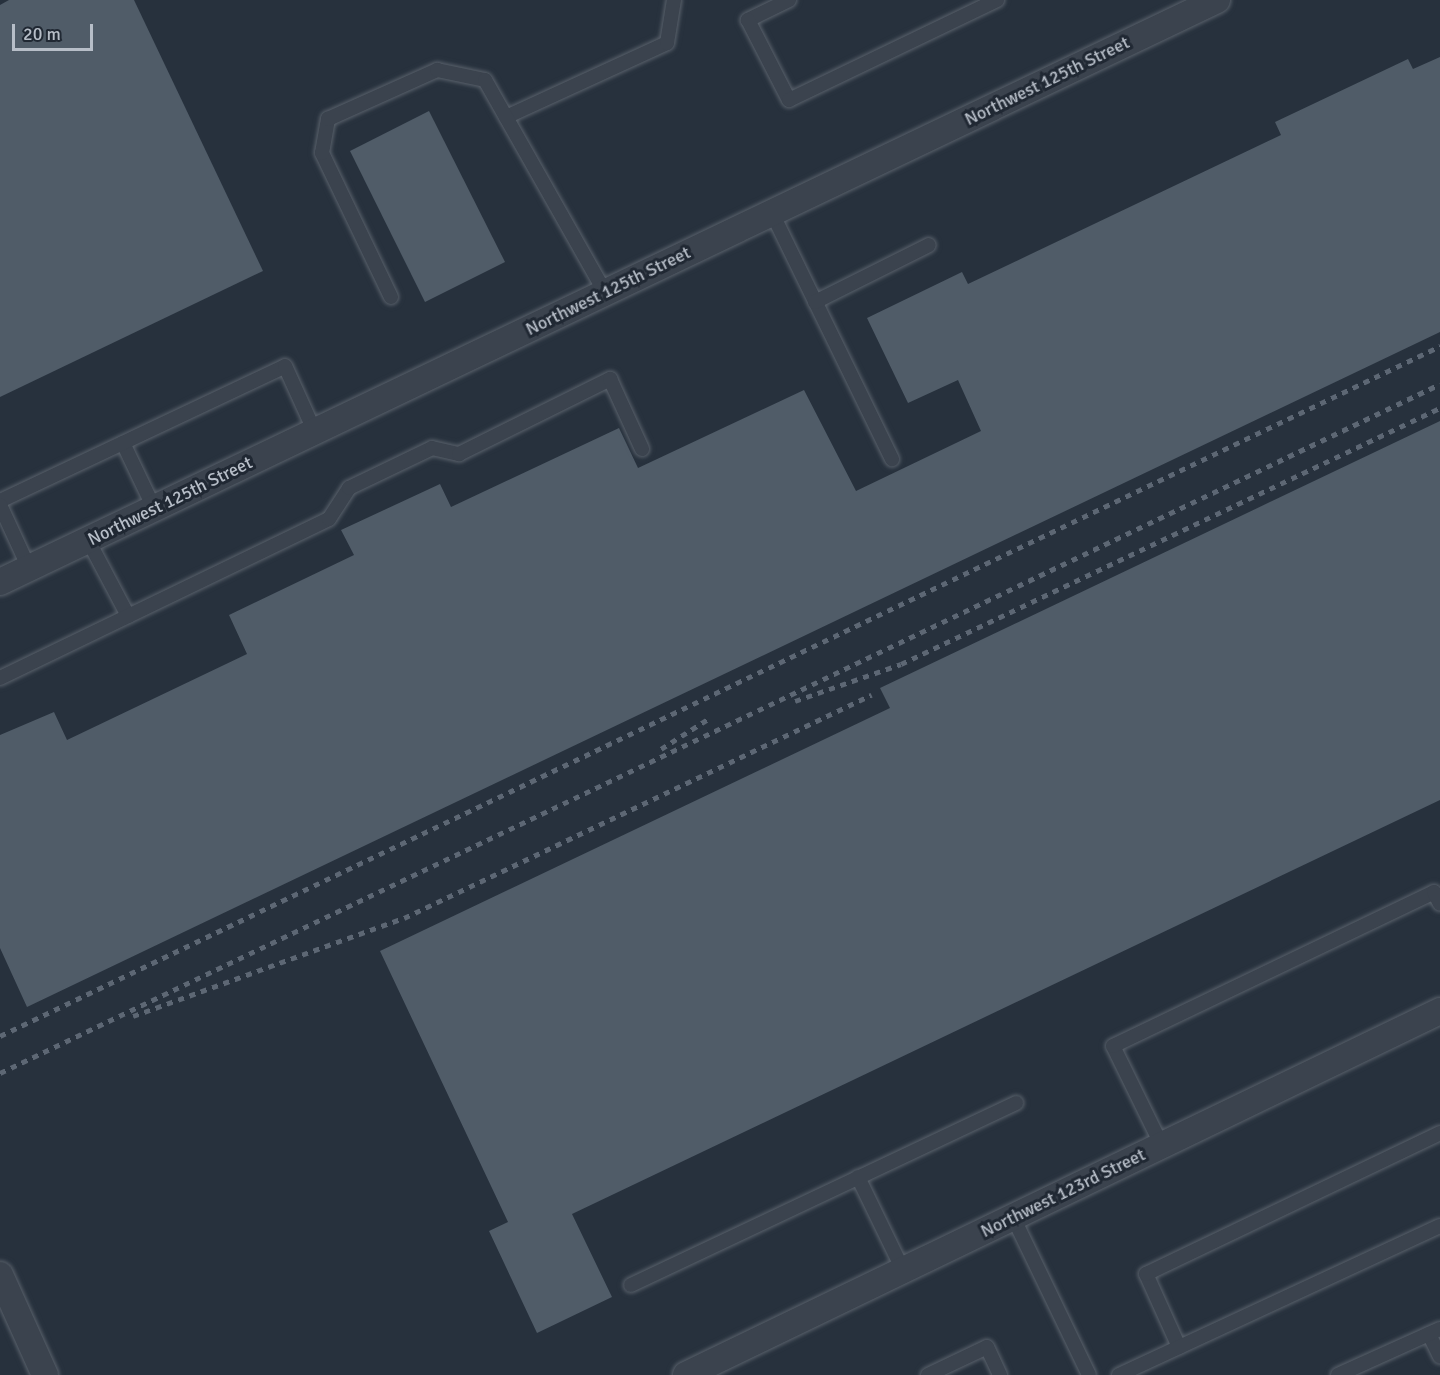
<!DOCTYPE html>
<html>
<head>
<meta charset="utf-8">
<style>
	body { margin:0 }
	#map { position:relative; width:1440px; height:1375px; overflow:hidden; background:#27313d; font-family:Signika,sans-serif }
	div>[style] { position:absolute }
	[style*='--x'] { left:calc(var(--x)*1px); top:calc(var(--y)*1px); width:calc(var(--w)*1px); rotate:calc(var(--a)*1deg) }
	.building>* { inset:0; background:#505c68 }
	.roads { filter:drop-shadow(0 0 2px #59616b) drop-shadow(0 0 2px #59616b) }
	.lane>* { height:14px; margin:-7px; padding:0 7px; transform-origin:7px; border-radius:7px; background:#3b434e }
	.street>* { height:26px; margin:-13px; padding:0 13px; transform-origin:13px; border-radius:13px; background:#3b434e }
	.rail>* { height:4.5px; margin-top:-2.25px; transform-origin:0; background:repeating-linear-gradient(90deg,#5d6774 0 6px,transparent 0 12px) }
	span { translate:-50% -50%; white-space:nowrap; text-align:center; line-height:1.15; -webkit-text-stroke:6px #202833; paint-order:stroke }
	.street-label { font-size:18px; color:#b7bec8 }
	.scale { position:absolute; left:12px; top:24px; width:81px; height:27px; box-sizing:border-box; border:3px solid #b7bec8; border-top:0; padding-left:8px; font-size:18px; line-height:21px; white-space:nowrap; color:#b7bec8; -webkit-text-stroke:4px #202833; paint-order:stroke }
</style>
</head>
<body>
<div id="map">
	<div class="building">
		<div style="clip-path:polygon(9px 0,134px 0,263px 271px,0 397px,0 5px)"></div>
		<div style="clip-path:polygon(1440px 57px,1440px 332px,27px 1007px,0 948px,0 735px,54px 712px,67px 740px,247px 654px,229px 615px,354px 555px,341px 530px,440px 484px,451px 507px,619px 428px,638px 468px,804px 390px,856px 491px,981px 431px,958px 380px,908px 403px,867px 318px,962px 272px,968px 284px,1281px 135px,1275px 122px,1408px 59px,1413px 69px)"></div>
		<div style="clip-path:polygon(429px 111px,505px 262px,425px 302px,350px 151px)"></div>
		<div style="clip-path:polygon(1440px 421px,1440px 800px,572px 1214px,612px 1297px,537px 1333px,489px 1231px,508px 1222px,380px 951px,890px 708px,880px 688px)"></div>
	</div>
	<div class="roads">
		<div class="lane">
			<div style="--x:789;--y:0;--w:46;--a:154"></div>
			<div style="--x:748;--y:20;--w:90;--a:62.9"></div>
			<div style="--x:789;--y:100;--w:231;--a:-25.7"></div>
			<div style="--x:506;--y:117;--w:177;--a:-24.7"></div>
			<div style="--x:667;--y:43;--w:44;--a:-80.8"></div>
			<div style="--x:772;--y:213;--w:274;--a:64"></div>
			<div style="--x:391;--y:297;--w:160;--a:-115.6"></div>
			<div style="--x:322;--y:153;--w:35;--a:-80"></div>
			<div style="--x:328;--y:119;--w:120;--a:-24.2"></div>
			<div style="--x:437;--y:70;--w:49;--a:11.8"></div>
			<div style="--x:485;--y:80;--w:244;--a:60.5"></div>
			<div style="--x:815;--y:302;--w:127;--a:-26.6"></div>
			<div style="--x:123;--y:443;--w:72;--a:64.5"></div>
			<div style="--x:0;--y:501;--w:315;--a:-25.3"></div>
			<div style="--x:285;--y:366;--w:72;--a:65.6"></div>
			<div style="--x:0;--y:505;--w:69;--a:65.3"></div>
			<div style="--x:88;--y:540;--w:86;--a:62.2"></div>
			<div style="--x:0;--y:678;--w:365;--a:-25.8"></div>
			<div style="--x:329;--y:519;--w:37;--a:-57"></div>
			<div style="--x:349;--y:488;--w:92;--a:-25.7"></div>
			<div style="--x:432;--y:448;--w:28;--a:13"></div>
			<div style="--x:459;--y:454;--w:169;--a:-26.4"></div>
			<div style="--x:610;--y:379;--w:77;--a:65.4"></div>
			<div style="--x:1162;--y:1146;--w:111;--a:-116.1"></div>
			<div style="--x:1113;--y:1046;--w:356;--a:-25.6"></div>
			<div style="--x:1434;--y:892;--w:13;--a:63"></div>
			<div style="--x:858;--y:1177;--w:103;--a:64.2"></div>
			<div style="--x:1013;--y:1217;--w:175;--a:64.3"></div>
			<div style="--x:631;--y:1285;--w:426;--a:-25.3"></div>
			<div style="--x:1429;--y:1334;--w:25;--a:64"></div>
			<div style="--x:1179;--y:1347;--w:80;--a:-114.3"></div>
			<div style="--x:1146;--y:1274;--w:326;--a:-25.6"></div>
			<div style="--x:928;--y:1375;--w:65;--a:-25.4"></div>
			<div style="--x:987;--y:1347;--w:31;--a:65"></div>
			<div style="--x:1119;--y:1375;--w:354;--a:-24.9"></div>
			<div style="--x:1338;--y:1375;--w:112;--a:-24.3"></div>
		</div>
		<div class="street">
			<div style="--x:0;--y:582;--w:1349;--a:-25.56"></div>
			<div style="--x:0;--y:1275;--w:110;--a:65.8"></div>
			<div style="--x:686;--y:1375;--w:837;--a:-25.77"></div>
		</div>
	</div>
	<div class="rail">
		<div style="--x:795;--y:701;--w:112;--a:-19.2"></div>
		<div style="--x:901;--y:664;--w:597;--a:-25.41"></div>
		<div style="--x:661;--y:749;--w:56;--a:-32.6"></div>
		<div style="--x:133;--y:1016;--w:288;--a:-19.9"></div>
		<div style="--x:404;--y:918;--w:518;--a:-25.53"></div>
		<div style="--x:0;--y:1036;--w:1597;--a:-25.6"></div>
		<div style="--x:0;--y:1073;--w:1596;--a:-25.57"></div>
	</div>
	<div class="street-label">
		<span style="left:1047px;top:81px;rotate:-26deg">Northwest 125th Street</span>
		<span style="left:608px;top:291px;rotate:-26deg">Northwest 125th Street</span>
		<span style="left:170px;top:501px;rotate:-26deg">Northwest 125th Street</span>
		<span style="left:1063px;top:1193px;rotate:-26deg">Northwest 123rd Street</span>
	</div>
	<div class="scale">20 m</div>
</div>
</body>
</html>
